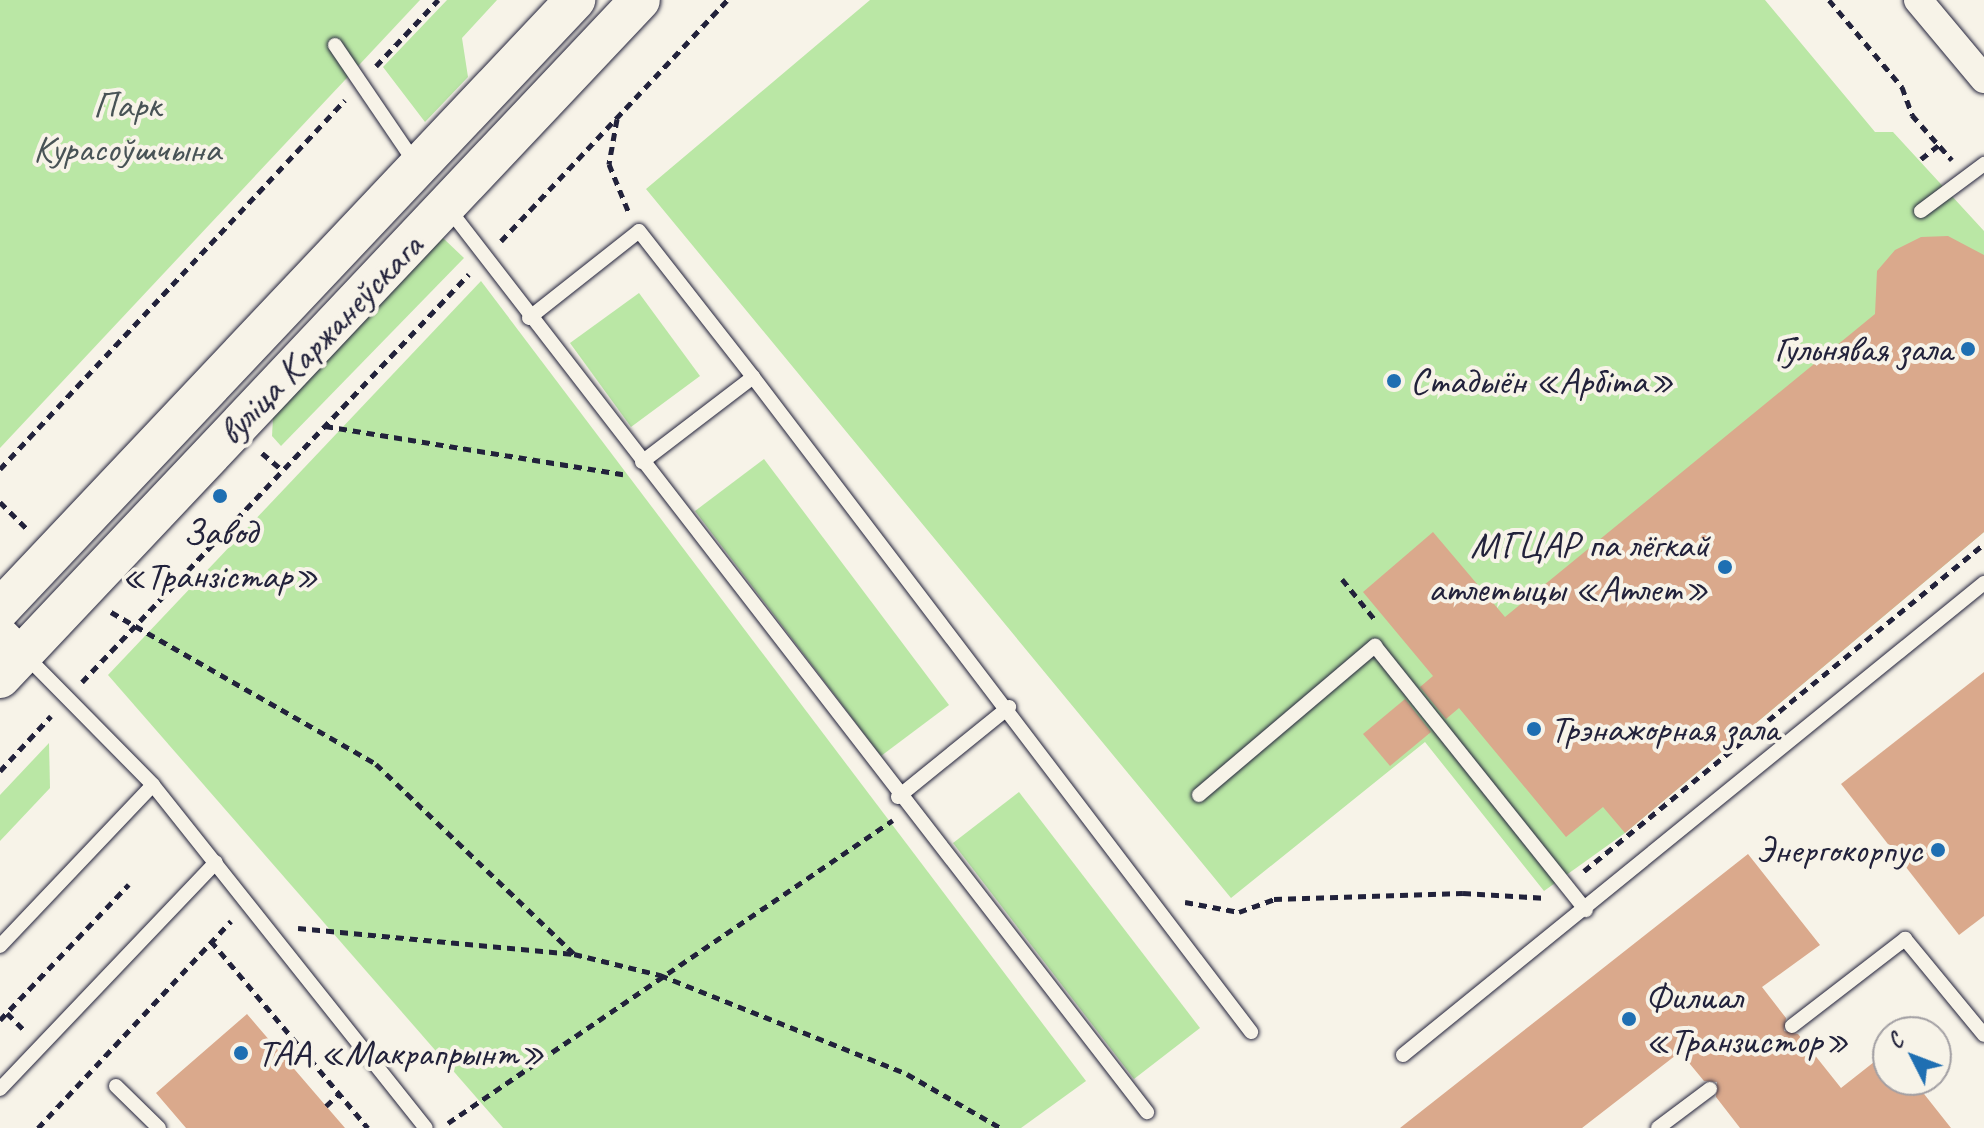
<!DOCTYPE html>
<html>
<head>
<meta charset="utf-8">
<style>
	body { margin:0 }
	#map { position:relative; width:1984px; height:1128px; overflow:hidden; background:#f7f3e8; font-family:Caveat,sans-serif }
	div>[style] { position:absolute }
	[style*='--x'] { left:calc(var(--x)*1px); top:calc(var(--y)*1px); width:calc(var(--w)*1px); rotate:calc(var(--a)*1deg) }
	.green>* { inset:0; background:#bae7a5 }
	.building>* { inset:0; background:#daa98c }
	.path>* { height:5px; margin-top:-2.5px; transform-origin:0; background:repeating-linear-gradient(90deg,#22223b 0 8px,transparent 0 14px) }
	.roads { filter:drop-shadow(0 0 2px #22223b) drop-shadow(0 0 2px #22223b) }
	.lane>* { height:14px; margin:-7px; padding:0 7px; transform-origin:7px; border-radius:7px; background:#f7f3e8 }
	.street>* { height:28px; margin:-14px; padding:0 14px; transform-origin:14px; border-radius:14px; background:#f7f3e8 }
	.secondary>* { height:40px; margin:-20px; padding:0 20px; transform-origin:20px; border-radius:20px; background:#f7f3e8 }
	.dots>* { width:22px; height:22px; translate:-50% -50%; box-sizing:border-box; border:4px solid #f7f3e8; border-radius:50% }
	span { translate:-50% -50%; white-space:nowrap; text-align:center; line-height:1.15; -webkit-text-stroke:8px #f7f3e8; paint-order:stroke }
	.park-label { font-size:38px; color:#485356 }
	.street-label { font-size:38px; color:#22223b }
	.poi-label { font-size:38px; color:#22223b }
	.right { translate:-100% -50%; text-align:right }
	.left { translate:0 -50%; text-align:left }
	.north { position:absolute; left:1872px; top:1016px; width:80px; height:80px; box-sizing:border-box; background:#f7f3e8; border:2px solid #a29fa3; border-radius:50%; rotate:312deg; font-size:22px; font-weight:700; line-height:32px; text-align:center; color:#22223b }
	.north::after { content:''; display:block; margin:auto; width:28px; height:36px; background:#1f6fb2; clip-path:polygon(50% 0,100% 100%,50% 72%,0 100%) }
</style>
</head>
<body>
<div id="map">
	<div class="green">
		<div style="clip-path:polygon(0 0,420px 0,0 448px)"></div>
		<div style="clip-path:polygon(447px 0,497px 0,462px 38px,468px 77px,425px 122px,383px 67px)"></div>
		<div style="clip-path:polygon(870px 0,1765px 0,1875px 132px,1893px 132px,1984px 231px,1984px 532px,1625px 833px,1544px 891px,1425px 742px,1231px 898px,646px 189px)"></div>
		<div style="clip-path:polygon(443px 238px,464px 258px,281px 446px,272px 436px,273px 418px)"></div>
		<div style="clip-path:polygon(481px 281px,1086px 1081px,1021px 1128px,503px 1128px,108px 675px)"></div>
		<div style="clip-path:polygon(639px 293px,700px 376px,631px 427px,570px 343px)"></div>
		<div style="clip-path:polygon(764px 459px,949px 705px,881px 756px,695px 511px)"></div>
		<div style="clip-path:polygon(49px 743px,50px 788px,0 841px,0 795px)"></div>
		<div style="clip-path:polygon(1019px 792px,1200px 1028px,1134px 1079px,953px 843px)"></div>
	</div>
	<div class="building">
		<div style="clip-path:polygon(1948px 236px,1984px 255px,1984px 532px,1625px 833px,1603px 807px,1566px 837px,1459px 708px,1446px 719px,1420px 687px,1433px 676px,1363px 592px,1433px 532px,1505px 617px,1875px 314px,1877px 271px,1895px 250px,1921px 237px)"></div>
		<div style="clip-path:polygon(1984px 672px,1984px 916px,1959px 935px,1841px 784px)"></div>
		<div style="clip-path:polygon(1405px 699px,1431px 732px,1390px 766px,1363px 734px)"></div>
		<div style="clip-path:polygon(1748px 854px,1820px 945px,1762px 987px,1786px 1018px,1784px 1031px,1798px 1034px,1841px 1088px,1888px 1051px,1888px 1080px,1913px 1080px,1951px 1128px,1740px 1128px,1716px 1097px,1717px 1082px,1704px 1081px,1680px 1052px,1582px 1128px,1400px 1128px)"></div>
		<div style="clip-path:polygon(247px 1014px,326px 1106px,345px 1128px,186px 1128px,156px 1093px)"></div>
	</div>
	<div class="path">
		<div style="--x:1829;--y:0;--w:114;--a:50"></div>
		<div style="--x:1902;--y:87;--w:30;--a:70"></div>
		<div style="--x:1912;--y:115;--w:60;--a:48.4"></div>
		<div style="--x:376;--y:66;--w:91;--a:-46.8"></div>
		<div style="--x:617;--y:119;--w:46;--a:100.1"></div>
		<div style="--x:609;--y:164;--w:53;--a:67.8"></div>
		<div style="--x:1921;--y:159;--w:23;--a:-38"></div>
		<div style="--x:501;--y:241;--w:330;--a:-46.8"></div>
		<div style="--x:325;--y:426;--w:302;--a:9.2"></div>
		<div style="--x:262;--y:453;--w:26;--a:40"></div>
		<div style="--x:0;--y:469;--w:505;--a:-46.93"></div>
		<div style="--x:0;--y:502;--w:40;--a:45"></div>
		<div style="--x:1342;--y:579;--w:54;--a:51"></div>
		<div style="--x:111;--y:612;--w:305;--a:29.8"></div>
		<div style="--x:376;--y:764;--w:274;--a:43.8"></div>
		<div style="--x:82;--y:682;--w:562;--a:-46.51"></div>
		<div style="--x:0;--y:771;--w:75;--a:-47.2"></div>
		<div style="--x:1584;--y:871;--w:517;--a:-39.27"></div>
		<div style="--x:1185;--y:902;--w:55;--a:10.5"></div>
		<div style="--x:1239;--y:912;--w:37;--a:-20"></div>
		<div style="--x:1274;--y:899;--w:189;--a:-1.8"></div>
		<div style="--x:1463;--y:893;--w:84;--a:3.4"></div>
		<div style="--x:298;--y:928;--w:277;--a:5.4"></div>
		<div style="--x:574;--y:954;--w:89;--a:13.7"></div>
		<div style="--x:660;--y:975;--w:266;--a:21.8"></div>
		<div style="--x:907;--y:1074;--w:108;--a:29.9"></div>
		<div style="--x:211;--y:941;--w:244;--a:50"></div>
		<div style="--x:7;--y:1013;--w:23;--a:45"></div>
		<div style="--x:0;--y:1020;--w:187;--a:-46.5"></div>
		<div style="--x:326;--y:1106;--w:18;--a:-43"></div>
		<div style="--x:448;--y:1123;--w:538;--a:-34.25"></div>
		<div style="--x:38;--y:1128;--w:283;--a:-47"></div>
	</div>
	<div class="roads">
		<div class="lane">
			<div style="--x:335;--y:45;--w:144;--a:55.8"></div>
			<div style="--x:448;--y:208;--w:1143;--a:52.29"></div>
			<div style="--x:1921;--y:211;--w:79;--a:-36.7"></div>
			<div style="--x:529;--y:318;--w:140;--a:-38.3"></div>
			<div style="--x:639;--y:231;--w:185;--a:52"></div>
			<div style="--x:642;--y:462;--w:140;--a:-37.4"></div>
			<div style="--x:753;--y:377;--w:823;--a:52.75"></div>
			<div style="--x:24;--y:654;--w:184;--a:45.4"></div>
			<div style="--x:153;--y:785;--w:438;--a:51.5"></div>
			<div style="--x:1199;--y:795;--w:231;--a:-40.3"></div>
			<div style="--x:1375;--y:646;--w:338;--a:51.4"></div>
			<div style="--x:898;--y:797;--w:143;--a:-39"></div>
			<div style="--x:0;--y:946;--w:222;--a:-46.5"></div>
			<div style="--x:1792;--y:1026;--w:143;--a:-37.6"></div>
			<div style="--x:1905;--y:939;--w:124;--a:50.5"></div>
			<div style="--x:1403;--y:1055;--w:749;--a:-39.09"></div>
			<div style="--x:116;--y:1086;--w:60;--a:44.3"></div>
			<div style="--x:0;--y:1089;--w:313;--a:-46.4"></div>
			<div style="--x:1658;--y:1128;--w:65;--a:-36.9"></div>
		</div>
		<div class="street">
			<div style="--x:1918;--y:0;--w:103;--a:50.1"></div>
			<div style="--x:0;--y:629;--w:34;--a:45"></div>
		</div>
		<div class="secondary">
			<div style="--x:0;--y:609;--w:838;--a:-46.64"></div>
			<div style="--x:0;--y:678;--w:932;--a:-46.65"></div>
		</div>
	</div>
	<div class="dots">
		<div style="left:1968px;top:349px;background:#1f6fb2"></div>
		<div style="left:1394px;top:381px;background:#1f6fb2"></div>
		<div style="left:220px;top:496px;background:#1f6fb2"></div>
		<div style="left:1725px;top:567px;background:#1f6fb2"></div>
		<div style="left:1534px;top:729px;background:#1f6fb2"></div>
		<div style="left:1938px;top:850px;background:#1f6fb2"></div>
		<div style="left:1629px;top:1019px;background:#1f6fb2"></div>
		<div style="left:241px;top:1053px;background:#1f6fb2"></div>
	</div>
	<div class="park-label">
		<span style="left:127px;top:127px">Парк<br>Курасоўшчына</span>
	</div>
	<div class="street-label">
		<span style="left:320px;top:339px;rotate:-46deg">вуліца Каржанеўскага</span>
	</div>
	<div class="poi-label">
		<span class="right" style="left:1952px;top:349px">Гульнявая зала</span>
		<span class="left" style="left:1410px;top:381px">Стадыён «Арбіта»</span>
		<span style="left:220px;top:554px">Завод<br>«Транзістар»</span>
		<span class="right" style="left:1709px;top:567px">МГЦАР па лёгкай<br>атлетыцы «Атлет»</span>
		<span class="left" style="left:1550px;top:729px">Трэнажорная зала</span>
		<span class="right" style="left:1922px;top:850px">Энергокорпус</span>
		<span class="left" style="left:1645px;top:1019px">Филиал<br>«Транзистор»</span>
		<span class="left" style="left:257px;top:1053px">ТАА «Макрапрынт»</span>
	</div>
	<div class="north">С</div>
</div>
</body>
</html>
